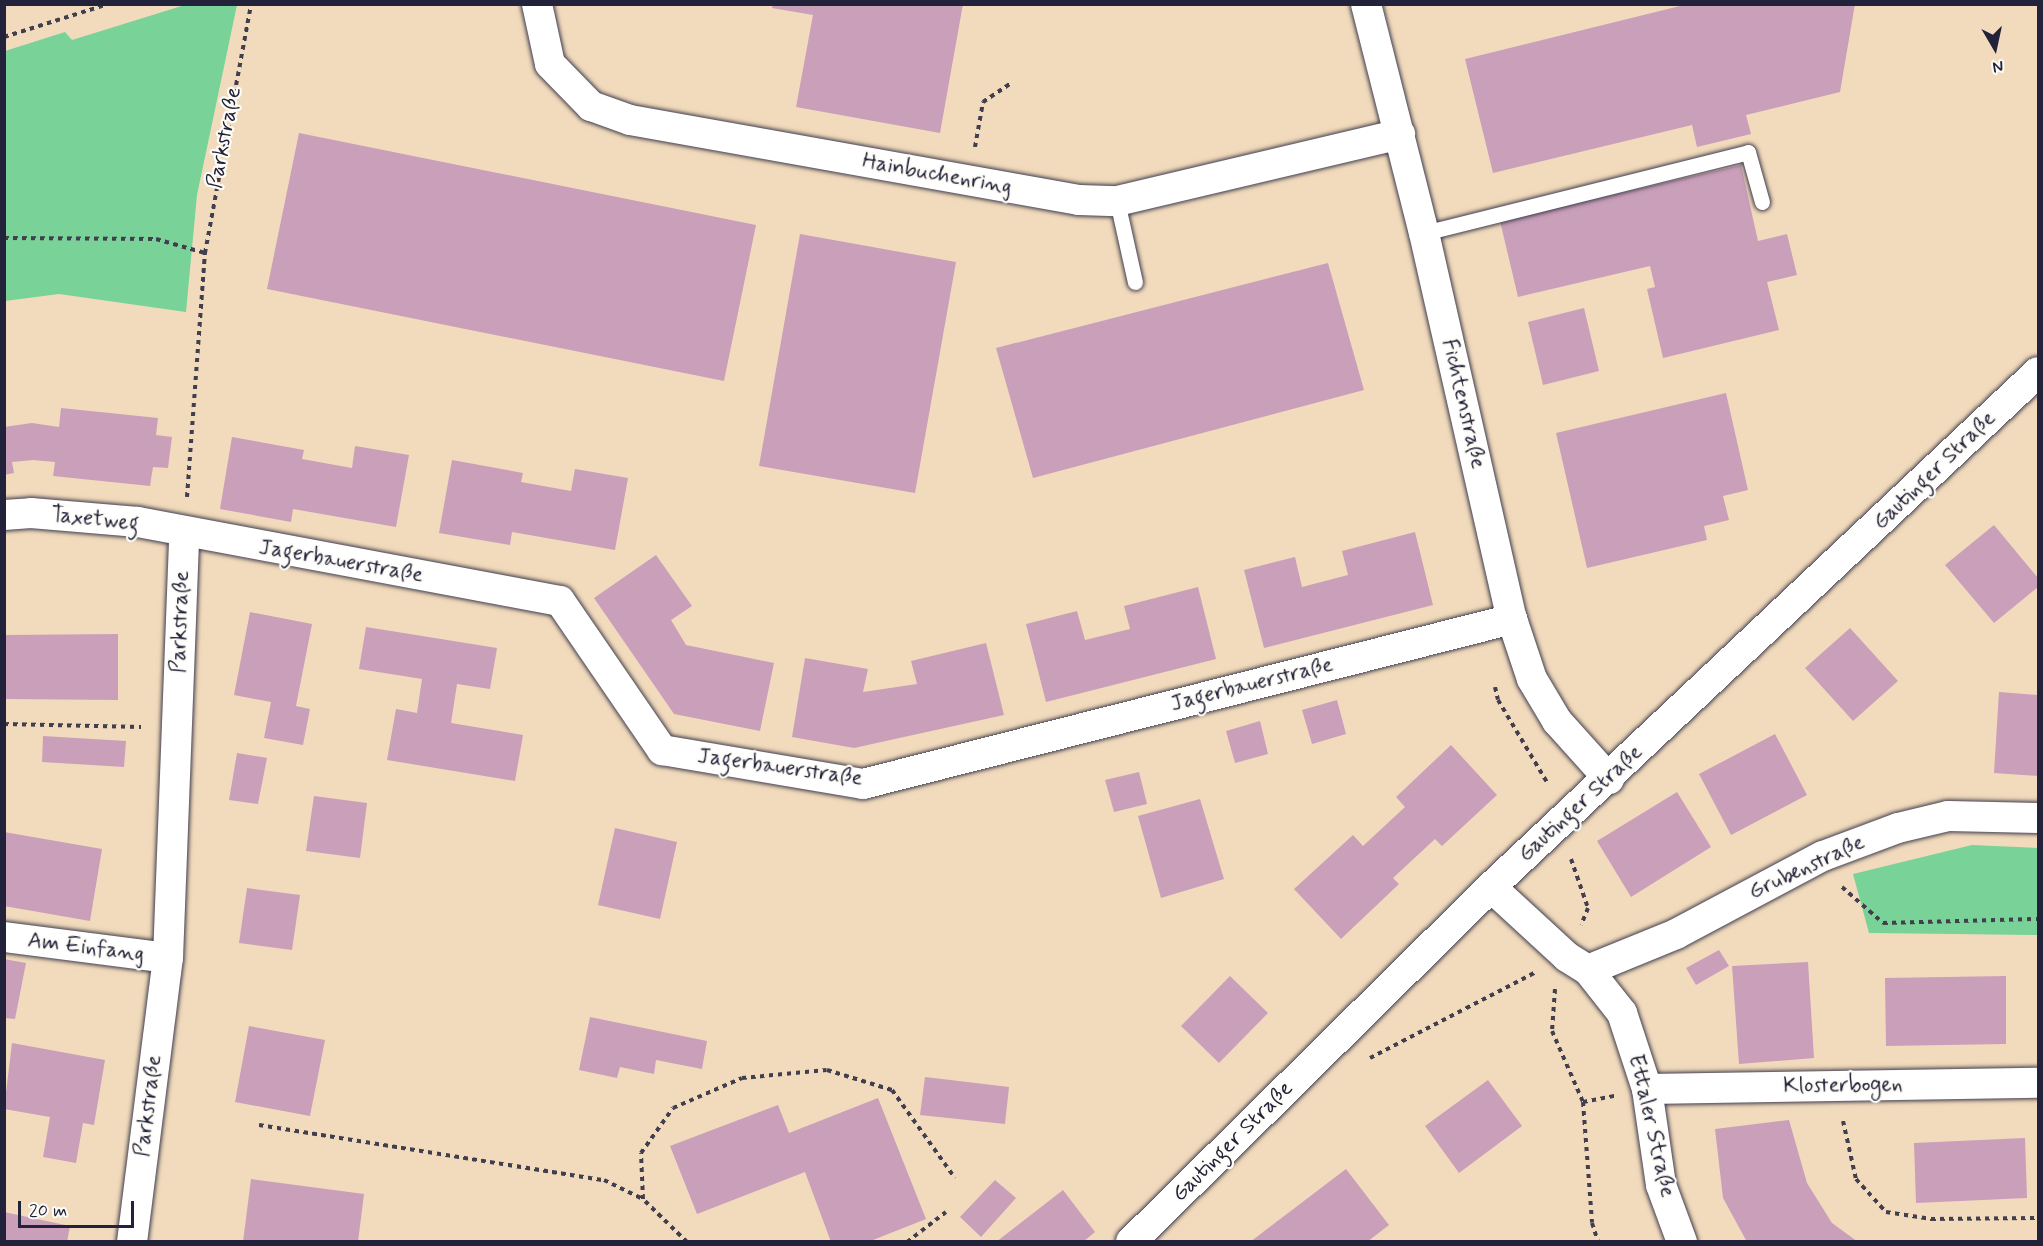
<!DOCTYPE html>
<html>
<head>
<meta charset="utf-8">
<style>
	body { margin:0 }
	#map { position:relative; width:2043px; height:1246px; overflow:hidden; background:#f2dbbc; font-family:Mynerve,sans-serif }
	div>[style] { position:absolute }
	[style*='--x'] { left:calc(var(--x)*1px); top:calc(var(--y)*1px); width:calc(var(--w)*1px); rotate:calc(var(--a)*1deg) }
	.green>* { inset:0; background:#79d298 }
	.building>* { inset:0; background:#ca9fba }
	.path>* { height:4px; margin-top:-2px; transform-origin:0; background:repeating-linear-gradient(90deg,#413e4e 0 4.5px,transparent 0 9px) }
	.roads { filter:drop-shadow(0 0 2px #413e4e) drop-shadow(0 0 2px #413e4e) }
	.lane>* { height:15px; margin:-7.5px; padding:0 7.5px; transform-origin:7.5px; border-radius:7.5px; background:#fff }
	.street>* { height:30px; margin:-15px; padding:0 15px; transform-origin:15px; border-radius:15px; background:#fff }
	span { translate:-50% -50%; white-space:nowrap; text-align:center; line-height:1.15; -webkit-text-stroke:4.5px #fdfcf7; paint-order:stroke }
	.street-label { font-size:22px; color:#22223b }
	.frame { position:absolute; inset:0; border:6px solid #22223b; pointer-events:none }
	.north { position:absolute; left:1965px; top:18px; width:60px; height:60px; -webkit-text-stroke:4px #fdfcf7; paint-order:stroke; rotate:171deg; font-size:16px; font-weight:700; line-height:24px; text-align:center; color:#22223b }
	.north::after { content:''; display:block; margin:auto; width:21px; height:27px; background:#22223b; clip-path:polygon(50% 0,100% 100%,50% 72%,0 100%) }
	.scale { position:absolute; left:18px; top:1201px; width:116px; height:27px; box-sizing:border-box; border:3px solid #22223b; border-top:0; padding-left:8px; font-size:18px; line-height:21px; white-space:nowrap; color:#22223b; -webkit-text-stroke:4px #fdfcf7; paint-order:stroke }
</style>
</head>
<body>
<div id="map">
	<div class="green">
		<div style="clip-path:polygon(188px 4px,237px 5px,197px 195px,186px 312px,59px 294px,5px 301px,5px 51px,65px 32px,72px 40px)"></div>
		<div style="clip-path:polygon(1972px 845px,2038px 848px,2038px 935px,1869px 933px,1853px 874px)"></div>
	</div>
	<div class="building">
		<div style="clip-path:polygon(773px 4px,963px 4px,940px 133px,796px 107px,813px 15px,772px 8px)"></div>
		<div style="clip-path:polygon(1688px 4px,1855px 4px,1840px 92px,1746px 115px,1751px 134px,1697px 147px,1692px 125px,1493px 173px,1465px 59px)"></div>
		<div style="clip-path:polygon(299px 133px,756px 225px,724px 381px,267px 289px)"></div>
		<div style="clip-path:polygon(1741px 165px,1758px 241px,1787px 234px,1797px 275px,1767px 282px,1779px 330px,1663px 358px,1647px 289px,1655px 287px,1650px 266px,1518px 297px,1500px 221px)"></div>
		<div style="clip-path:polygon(800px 234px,956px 262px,915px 493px,759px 466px)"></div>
		<div style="clip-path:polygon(1328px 263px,1364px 390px,1033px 478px,996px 348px)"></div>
		<div style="clip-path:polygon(1584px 308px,1599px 371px,1543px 385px,1528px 322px)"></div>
		<div style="clip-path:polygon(1726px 393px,1748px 490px,1723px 496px,1729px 520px,1704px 526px,1707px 540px,1587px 568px,1556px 433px)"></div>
		<div style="clip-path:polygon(61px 408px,158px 418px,156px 435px,172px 437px,168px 468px,153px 467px,150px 486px,53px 476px,55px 462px,33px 460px,12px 462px,14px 473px,4px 475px,4px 427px,32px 423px,59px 427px)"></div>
		<div style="clip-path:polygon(232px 437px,304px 450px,302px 459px,352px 468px,355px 446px,409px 455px,396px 527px,293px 509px,291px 522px,220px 509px)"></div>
		<div style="clip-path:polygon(452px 460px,523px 473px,521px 482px,571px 491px,575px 469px,628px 478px,615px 550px,512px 532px,510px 545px,439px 533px)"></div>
		<div style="clip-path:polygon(1994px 525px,2038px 578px,2038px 587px,1994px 623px,1945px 565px)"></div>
		<div style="clip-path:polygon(1415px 532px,1433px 605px,1264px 648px,1244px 570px,1295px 557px,1302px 587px,1348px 575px,1342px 551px)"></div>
		<div style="clip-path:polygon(656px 555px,692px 606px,671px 620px,686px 645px,774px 663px,760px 731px,674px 714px,594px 598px)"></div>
		<div style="clip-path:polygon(1198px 587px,1216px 659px,1046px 702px,1026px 624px,1077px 611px,1085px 640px,1130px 629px,1124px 606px)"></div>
		<div style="clip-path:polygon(250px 612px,312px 624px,296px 706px,310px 709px,303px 745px,264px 738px,271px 702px,234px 695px)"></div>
		<div style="clip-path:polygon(366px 627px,497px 648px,490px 689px,457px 684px,451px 723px,523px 735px,515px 781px,387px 760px,396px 709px,417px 713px,422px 679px,359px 669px)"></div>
		<div style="clip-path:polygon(1850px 628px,1898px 681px,1853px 721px,1805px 668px)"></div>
		<div style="clip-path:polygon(118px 634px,118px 700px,4px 699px,4px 635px)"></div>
		<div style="clip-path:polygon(986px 643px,1004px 715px,854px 748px,792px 737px,805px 658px,868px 669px,863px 692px,917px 684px,911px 661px)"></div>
		<div style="clip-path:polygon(1999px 692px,2038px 695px,2038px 776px,1994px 773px)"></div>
		<div style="clip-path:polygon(1337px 700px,1346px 734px,1312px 744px,1302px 710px)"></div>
		<div style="clip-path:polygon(1260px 721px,1268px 754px,1235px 763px,1226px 731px)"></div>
		<div style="clip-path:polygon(1775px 734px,1807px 795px,1731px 835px,1699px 774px)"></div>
		<div style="clip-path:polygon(43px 736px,126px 741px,124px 767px,42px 762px)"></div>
		<div style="clip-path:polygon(1451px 745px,1497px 795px,1442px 846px,1435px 839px,1393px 878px,1399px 884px,1341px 939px,1294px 889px,1353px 835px,1363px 846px,1405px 807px,1396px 797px)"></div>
		<div style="clip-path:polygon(237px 753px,267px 758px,258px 804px,229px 800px)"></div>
		<div style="clip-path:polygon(1139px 772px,1147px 804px,1114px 812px,1105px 780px)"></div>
		<div style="clip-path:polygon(1677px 792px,1711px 847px,1631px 897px,1597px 841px)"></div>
		<div style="clip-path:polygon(314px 796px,367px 803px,360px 858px,306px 851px)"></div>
		<div style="clip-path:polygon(1200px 799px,1224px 879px,1161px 898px,1138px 816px)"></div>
		<div style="clip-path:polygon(615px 828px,677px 842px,660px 919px,598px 905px)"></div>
		<div style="clip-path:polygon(4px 832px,102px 849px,90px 921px,4px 906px)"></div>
		<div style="clip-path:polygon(247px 888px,300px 895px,292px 950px,239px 943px)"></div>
		<div style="clip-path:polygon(1719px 950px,1729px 966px,1696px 985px,1686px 968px)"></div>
		<div style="clip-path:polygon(4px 959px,26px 963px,15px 1019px,4px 1018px)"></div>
		<div style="clip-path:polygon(1808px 962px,1814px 1058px,1739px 1064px,1732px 966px)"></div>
		<div style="clip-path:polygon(1230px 976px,1268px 1013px,1219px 1063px,1181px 1026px)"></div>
		<div style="clip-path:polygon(2006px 976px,2006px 1044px,1886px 1046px,1885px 978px)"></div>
		<div style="clip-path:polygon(590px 1017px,707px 1041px,702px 1069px,656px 1060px,654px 1074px,620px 1067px,617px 1078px,579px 1070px)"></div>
		<div style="clip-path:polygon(249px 1026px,325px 1040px,310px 1116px,235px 1102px)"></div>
		<div style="clip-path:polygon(12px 1043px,105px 1060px,94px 1125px,83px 1123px,76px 1163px,43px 1157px,50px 1117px,4px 1109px)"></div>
		<div style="clip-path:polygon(925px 1077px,1009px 1087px,1005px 1124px,920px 1115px)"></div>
		<div style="clip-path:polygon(1488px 1080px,1522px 1126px,1459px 1173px,1425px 1126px)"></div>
		<div style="clip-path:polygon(878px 1098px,926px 1219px,868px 1242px,831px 1242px,805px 1172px,697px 1214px,670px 1146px,778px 1105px,789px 1133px)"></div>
		<div style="clip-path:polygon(1789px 1120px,1807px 1183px,1832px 1223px,1858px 1242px,1747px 1242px,1723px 1198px,1715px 1129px)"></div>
		<div style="clip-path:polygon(2025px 1138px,2027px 1198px,1916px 1203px,1914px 1143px)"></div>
		<div style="clip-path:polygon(1346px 1169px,1389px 1225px,1367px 1242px,1250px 1242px)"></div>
		<div style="clip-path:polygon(251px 1179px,364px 1194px,358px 1242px,243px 1242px)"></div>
		<div style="clip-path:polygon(995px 1180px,1016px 1198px,981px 1237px,960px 1217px)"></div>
		<div style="clip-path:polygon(1063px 1190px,1095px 1232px,1083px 1242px,996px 1242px)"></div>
		<div style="clip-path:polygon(4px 1212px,70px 1226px,67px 1242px,4px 1242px)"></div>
	</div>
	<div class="path">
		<div style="--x:4;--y:37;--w:109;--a:-17.6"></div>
		<div style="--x:975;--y:147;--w:46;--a:-79.9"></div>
		<div style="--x:983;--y:102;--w:34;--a:-34"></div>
		<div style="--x:4;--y:238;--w:152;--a:0.4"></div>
		<div style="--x:156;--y:239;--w:51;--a:15.9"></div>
		<div style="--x:187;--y:497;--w:245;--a:-85.8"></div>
		<div style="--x:205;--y:253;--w:253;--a:-79.5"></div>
		<div style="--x:1495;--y:687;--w:13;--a:77"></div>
		<div style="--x:1498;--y:700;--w:98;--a:59.2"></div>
		<div style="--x:4;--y:724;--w:137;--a:1.3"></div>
		<div style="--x:1571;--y:859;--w:52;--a:70.9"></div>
		<div style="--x:1588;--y:908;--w:18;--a:112"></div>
		<div style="--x:1842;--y:887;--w:55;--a:41.3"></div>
		<div style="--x:1883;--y:923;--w:155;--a:-1.5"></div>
		<div style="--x:1555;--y:989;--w:42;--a:94.1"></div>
		<div style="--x:1552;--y:1031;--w:77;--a:66.4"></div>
		<div style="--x:1583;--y:1102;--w:121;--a:85.7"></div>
		<div style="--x:1592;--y:1223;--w:20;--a:72"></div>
		<div style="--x:1370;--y:1058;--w:185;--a:-27.4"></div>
		<div style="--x:1583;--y:1102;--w:32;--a:-11"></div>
		<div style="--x:1843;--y:1121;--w:59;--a:77.4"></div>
		<div style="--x:1856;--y:1179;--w:45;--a:47.7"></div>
		<div style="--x:1886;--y:1212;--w:46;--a:8.8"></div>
		<div style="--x:1931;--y:1219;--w:107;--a:-0.5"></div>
		<div style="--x:259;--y:1125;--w:349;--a:9.1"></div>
		<div style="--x:604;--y:1180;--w:43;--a:26"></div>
		<div style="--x:687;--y:1242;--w:62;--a:-135.7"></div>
		<div style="--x:643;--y:1199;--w:46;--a:-92.5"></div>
		<div style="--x:641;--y:1153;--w:55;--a:-54.6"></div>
		<div style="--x:673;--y:1108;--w:75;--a:-23.5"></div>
		<div style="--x:742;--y:1078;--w:85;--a:-5.4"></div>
		<div style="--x:827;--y:1070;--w:68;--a:17.1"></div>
		<div style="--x:892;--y:1090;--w:108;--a:54.4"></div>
		<div style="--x:907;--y:1242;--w:49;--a:-37.6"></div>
	</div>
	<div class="roads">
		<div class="lane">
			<div style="--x:1117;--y:201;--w:83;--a:77.5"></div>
			<div style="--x:1424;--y:233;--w:334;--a:-14"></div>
			<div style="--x:1748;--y:152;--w:52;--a:74.4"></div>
		</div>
		<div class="street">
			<div style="--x:537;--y:4;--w:61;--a:77.8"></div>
			<div style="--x:550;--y:64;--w:59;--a:45.7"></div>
			<div style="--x:591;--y:106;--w:41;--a:19.7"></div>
			<div style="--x:630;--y:120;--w:456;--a:10.1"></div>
			<div style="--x:1079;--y:200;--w:38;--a:2"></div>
			<div style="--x:1117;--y:201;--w:291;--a:-13.3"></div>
			<div style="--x:1366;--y:4;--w:236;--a:75.8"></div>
			<div style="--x:1424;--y:233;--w:396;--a:77.2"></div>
			<div style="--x:1512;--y:619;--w:63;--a:71.6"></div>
			<div style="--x:1532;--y:679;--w:49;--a:59.2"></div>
			<div style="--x:1557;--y:721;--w:78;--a:48.1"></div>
			<div style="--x:4;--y:515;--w:27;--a:-4"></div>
			<div style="--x:31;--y:513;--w:107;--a:4.8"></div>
			<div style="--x:138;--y:522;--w:429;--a:10.6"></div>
			<div style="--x:560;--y:601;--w:181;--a:55.6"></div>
			<div style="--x:662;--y:750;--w:204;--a:9.6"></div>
			<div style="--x:863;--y:784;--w:670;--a:-14.26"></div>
			<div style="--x:1491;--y:887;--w:103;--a:42.6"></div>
			<div style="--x:1567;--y:957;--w:25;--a:32"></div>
			<div style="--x:1588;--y:970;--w:55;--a:51.7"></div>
			<div style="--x:1622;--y:1013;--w:80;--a:71.8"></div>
			<div style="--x:1647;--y:1089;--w:97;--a:81.7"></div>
			<div style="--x:1661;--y:1185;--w:61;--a:69.8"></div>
			<div style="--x:4;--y:937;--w:165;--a:7.3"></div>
			<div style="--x:1588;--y:970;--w:95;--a:-22.2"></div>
			<div style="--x:1676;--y:934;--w:166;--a:-28"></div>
			<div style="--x:1823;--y:856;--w:80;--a:-20.5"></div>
			<div style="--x:1898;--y:828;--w:51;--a:-13.5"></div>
			<div style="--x:1948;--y:816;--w:90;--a:1.3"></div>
			<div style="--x:1647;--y:1089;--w:391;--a:-0.9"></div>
			<div style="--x:132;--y:1242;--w:286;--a:-82.8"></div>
			<div style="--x:168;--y:958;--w:425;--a:-87.8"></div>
			<div style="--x:1131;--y:1242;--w:506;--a:-44.6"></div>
			<div style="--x:1491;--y:887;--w:751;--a:-43.27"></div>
		</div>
	</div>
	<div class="street-label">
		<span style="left:225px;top:138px;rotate:-79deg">Parkstraße</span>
		<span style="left:937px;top:175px;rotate:10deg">Hainbuchenring</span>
		<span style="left:1463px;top:404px;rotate:77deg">Fichtenstraße</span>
		<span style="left:1935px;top:471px;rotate:-44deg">Gautinger Straße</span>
		<span style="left:95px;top:520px;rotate:6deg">Taxetweg</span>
		<span style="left:341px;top:562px;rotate:10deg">Jagerbauerstraße</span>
		<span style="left:181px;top:622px;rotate:-88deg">Parkstraße</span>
		<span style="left:1252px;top:685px;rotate:-14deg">Jagerbauerstraße</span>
		<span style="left:780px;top:768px;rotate:8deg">Jagerbauerstraße</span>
		<span style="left:1581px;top:804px;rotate:-43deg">Gautinger Straße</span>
		<span style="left:1807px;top:868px;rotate:-25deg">Grubenstraße</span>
		<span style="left:86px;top:948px;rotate:7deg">Am Einfang</span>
		<span style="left:1843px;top:1086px;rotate:-1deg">Klosterbogen</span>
		<span style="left:149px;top:1106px;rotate:-83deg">Parkstraße</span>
		<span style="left:1651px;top:1126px;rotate:77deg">Ettaler Straße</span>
		<span style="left:1233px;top:1142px;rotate:-45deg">Gautinger Straße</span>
	</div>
	<div class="frame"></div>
	<div class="north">N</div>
	<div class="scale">20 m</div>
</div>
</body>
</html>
